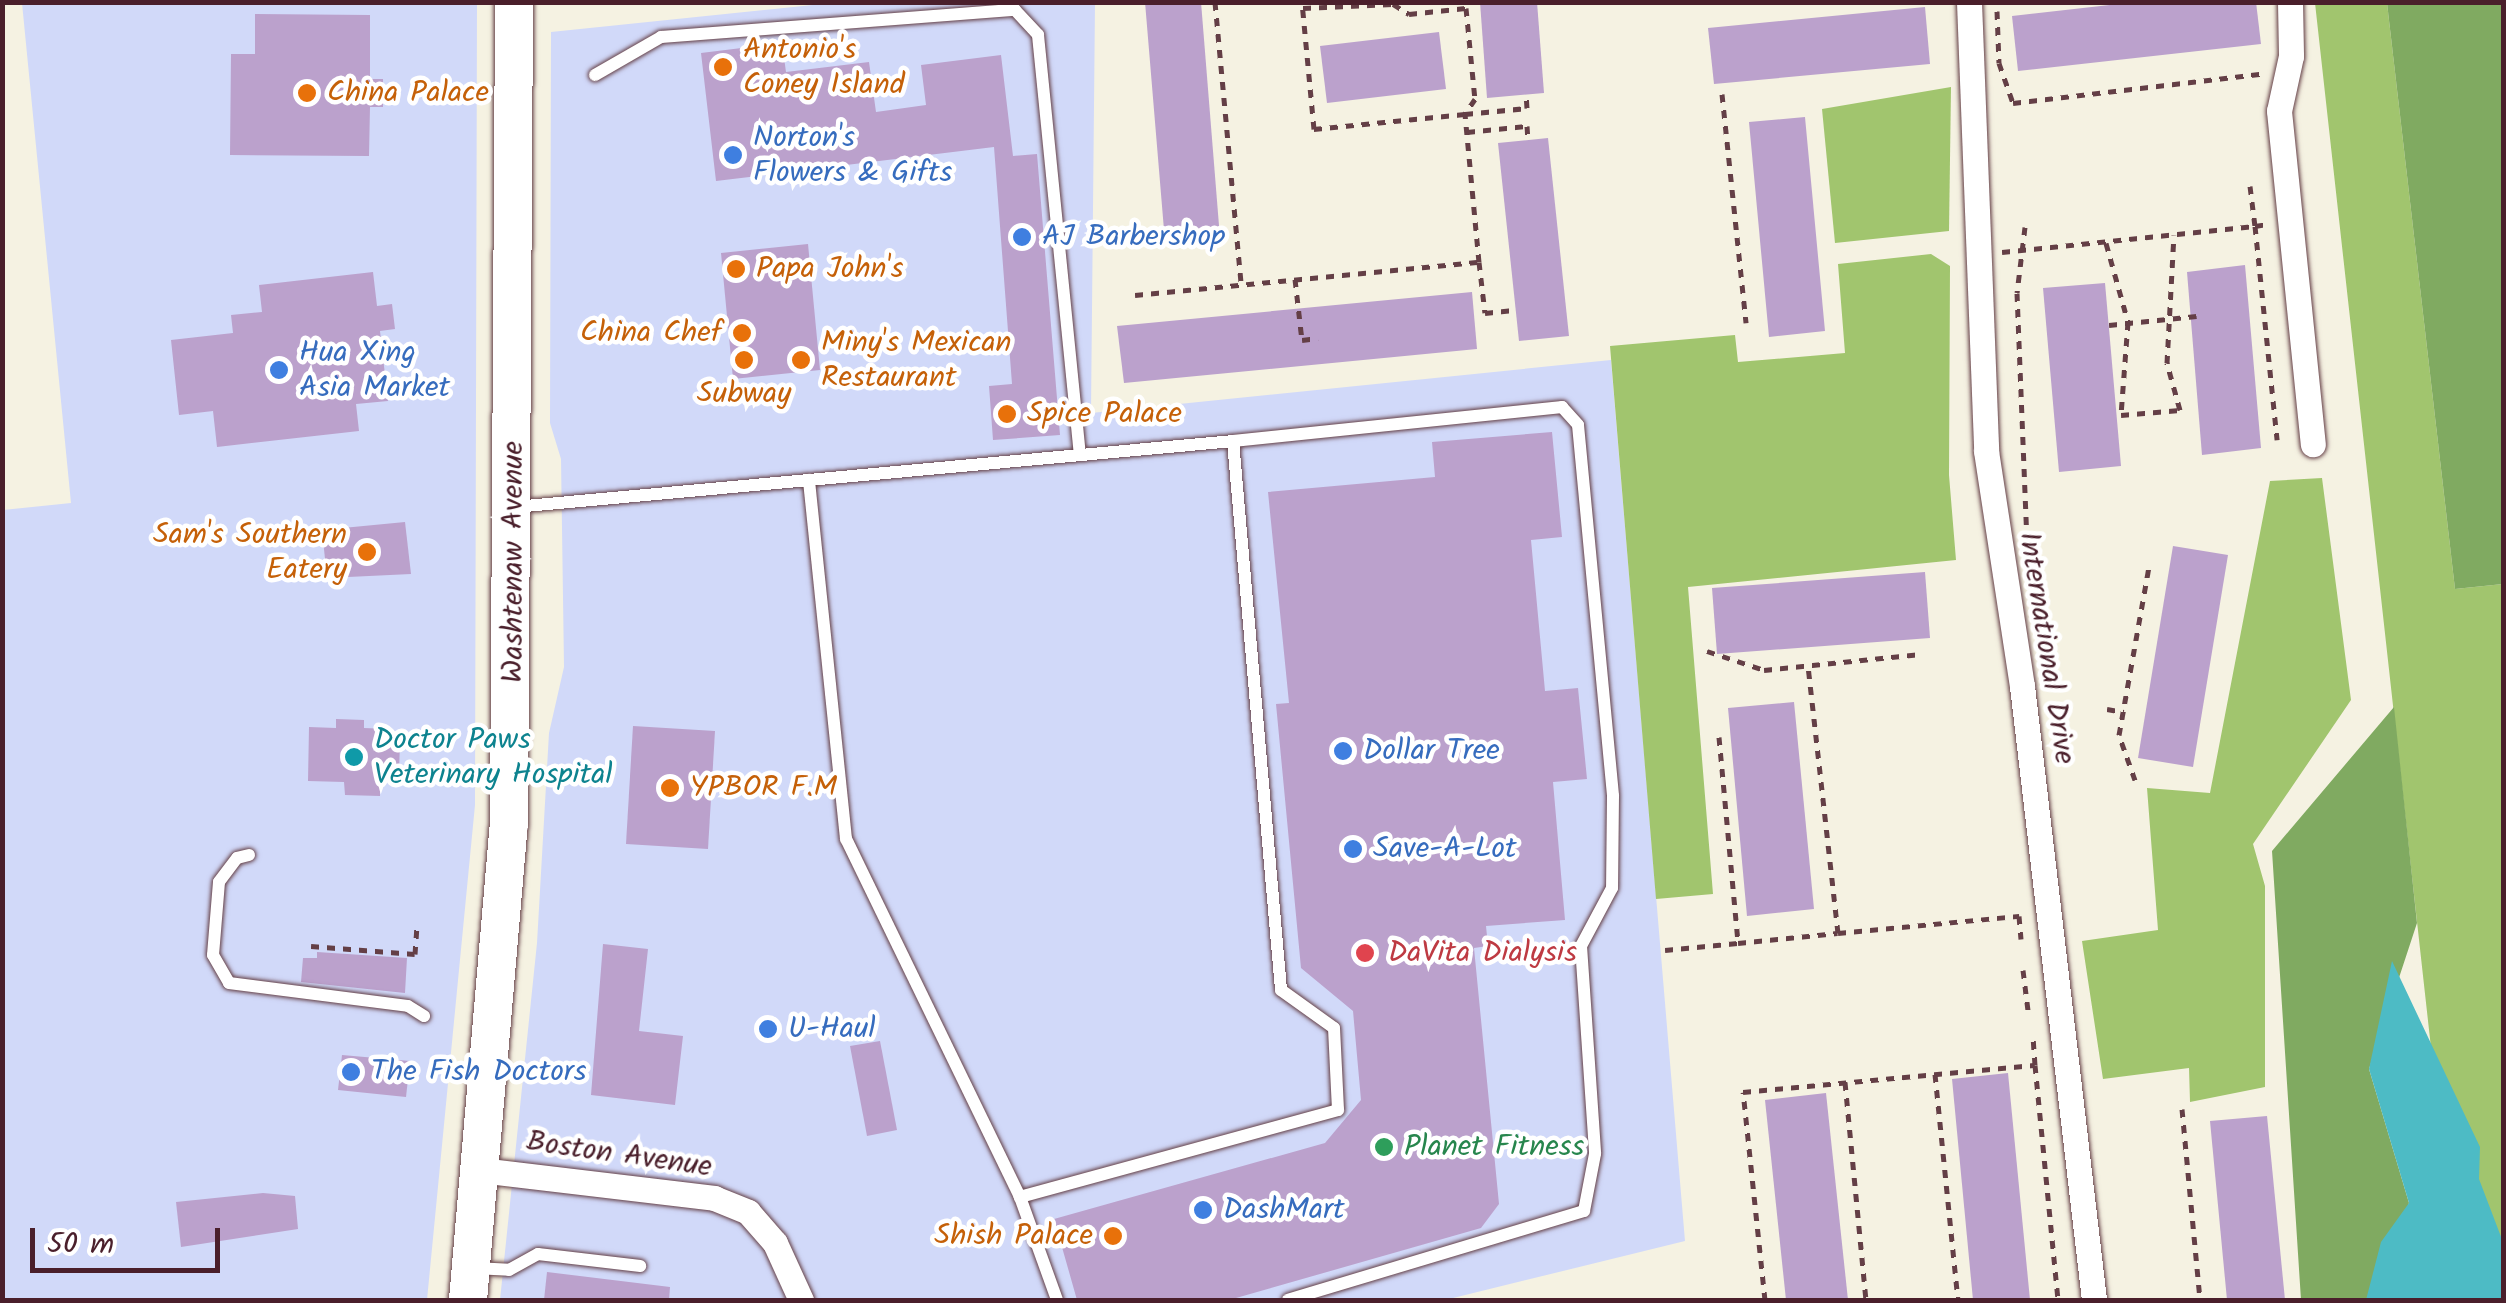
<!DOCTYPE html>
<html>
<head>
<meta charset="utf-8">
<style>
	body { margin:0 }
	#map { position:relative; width:2506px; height:1303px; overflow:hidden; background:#f5f2e2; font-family:Kalam,sans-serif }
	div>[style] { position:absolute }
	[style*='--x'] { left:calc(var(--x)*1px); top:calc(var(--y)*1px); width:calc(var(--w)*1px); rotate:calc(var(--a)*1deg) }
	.built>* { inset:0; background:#d1d9f9 }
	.green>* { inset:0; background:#a1c56e }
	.forest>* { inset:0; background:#80aa61 }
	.water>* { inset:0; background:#4dbbc5 }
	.building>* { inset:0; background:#bba1cc }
	.path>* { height:5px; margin-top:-2.5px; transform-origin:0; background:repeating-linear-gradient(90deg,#643f46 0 8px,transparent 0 16px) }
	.roads { filter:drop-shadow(0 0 2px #643f46) drop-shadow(0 0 2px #643f46) }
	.lane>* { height:12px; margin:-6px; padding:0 6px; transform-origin:6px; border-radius:6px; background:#fff }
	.street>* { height:25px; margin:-12.5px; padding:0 12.5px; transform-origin:12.5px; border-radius:12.5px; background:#fff }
	.primary>* { height:38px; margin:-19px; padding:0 19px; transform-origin:19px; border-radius:19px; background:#fff }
	.dots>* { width:28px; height:28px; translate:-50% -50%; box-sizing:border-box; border:5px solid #fff; border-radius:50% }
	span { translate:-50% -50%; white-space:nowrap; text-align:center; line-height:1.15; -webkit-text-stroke:9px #fff; paint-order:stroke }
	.food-label { font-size:30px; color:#c56008 }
	.left { translate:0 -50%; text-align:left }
	.right { translate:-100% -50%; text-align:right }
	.shop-label { font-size:30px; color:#366cbe }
	.street-label { font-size:30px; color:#4a1f2b }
	.culture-label { font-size:30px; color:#0d838f }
	.health-label { font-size:30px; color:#be3a42 }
	.leisure-label { font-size:30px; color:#27864d }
	.frame { position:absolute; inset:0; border:5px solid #4a1f2b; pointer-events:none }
	.scale { position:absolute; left:30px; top:1228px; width:190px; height:45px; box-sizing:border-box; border:5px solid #4a1f2b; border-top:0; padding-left:12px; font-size:30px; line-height:35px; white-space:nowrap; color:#4a1f2b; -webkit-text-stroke:8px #fff; paint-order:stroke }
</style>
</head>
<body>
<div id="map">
	<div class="built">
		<div style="clip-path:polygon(22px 3px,477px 3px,475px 805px,427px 1300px,3px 1300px,3px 510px,71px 503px)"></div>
		<div style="clip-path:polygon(832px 3px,1095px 3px,1091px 413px,1611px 360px,1685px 1241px,1445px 1300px,500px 1300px,537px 943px,549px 733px,564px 667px,561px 459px,550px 423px,551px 32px)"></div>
	</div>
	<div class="green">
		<div style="clip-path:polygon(2315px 3px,2387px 3px,2455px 589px,2503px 584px,2503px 1300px,2459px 1300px)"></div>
		<div style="clip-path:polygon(1951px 87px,1949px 231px,1835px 243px,1822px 109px)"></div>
		<div style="clip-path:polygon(1931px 254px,1950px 266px,1949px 475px,1956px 560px,1688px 587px,1713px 894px,1656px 899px,1610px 346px,1735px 335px,1738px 362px,1845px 353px,1838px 264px)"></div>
		<div style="clip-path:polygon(2322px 478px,2351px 700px,2253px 844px,2265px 886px,2265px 1087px,2190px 1102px,2189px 1068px,2103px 1079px,2082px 941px,2158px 930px,2147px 788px,2210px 793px,2270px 481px)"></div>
	</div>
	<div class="forest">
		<div style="clip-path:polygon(2387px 3px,2503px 3px,2503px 584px,2455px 589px)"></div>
		<div style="clip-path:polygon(2394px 707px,2417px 923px,2369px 1069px,2409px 1203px,2377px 1300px,2301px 1300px,2272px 851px)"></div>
	</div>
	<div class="water">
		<div style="clip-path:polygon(2392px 961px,2480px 1147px,2479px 1179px,2503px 1242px,2503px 1300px,2366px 1300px,2381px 1242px,2409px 1203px,2369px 1069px)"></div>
	</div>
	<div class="building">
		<div style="clip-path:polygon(1145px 2px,1201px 2px,1220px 238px,1165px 242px)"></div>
		<div style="clip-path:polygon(1480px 2px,1537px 2px,1544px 93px,1487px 98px)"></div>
		<div style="clip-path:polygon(2136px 2px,2256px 2px,2261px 44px,2018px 71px,2012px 16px)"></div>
		<div style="clip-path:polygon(1925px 7px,1930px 64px,1714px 84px,1708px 28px)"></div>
		<div style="clip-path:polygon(255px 14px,370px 15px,370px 79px,383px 79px,383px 107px,370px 107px,369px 156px,230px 155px,231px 54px,255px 54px)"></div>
		<div style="clip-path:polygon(1439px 32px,1446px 89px,1327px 103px,1320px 46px)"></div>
		<div style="clip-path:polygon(782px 43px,786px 72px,869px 62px,876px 112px,926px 105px,921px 65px,1001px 55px,1013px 156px,1037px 154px,1060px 435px,993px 440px,989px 386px,1012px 384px,994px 147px,716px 181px,701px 53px)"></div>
		<div style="clip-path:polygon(1805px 117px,1825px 331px,1769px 337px,1749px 122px)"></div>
		<div style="clip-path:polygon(1548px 138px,1569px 336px,1519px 341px,1498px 143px)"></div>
		<div style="clip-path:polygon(808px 244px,820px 370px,733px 379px,721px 253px)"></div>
		<div style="clip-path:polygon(2245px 265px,2261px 448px,2202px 455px,2187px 272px)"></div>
		<div style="clip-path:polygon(373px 272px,377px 306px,392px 304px,395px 329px,380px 331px,388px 401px,356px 404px,359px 431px,217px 447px,213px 411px,179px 415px,171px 340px,233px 333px,231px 315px,262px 312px,259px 285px)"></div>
		<div style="clip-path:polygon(2105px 283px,2121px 466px,2059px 472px,2043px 288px)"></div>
		<div style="clip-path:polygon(1472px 292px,1477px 349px,1124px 383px,1117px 326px)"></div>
		<div style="clip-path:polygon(1552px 432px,1562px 537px,1531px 540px,1545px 691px,1578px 688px,1587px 779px,1553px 782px,1565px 920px,1486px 926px,1488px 946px,1474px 948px,1499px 1204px,1481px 1228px,1229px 1300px,1077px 1300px,1054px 1219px,1325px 1143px,1361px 1100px,1353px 1011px,1301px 968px,1276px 704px,1289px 703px,1268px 492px,1435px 477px,1432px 442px)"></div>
		<div style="clip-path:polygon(405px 522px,411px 574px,327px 578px,322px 530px)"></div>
		<div style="clip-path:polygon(2173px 546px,2228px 555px,2193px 767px,2138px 758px)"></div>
		<div style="clip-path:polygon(1925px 572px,1930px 638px,1717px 654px,1712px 588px)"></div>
		<div style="clip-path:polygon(1794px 702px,1814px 909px,1747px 916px,1728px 708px)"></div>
		<div style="clip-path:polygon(336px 719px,364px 720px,364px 728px,389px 729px,392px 741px,400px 741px,399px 774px,380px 783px,380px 796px,345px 795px,344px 782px,308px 781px,309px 727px,336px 728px)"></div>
		<div style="clip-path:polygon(633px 726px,715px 731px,708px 849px,626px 844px)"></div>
		<div style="clip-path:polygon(603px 944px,648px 949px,639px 1031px,683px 1036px,675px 1105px,591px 1095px)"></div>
		<div style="clip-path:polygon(317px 952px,407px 958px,405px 993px,301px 982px,303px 958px,317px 958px)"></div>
		<div style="clip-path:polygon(880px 1041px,897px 1130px,867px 1136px,850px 1046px)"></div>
		<div style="clip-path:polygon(342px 1055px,410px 1061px,406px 1097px,338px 1090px)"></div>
		<div style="clip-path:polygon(2008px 1073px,2030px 1300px,1973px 1300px,1952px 1079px)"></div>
		<div style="clip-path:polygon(1826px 1093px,1848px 1300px,1786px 1300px,1765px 1100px)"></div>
		<div style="clip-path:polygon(2267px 1116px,2285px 1300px,2227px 1300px,2210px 1121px)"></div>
		<div style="clip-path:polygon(263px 1193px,295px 1196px,298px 1229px,181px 1247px,176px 1202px)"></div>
		<div style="clip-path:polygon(547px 1272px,670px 1287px,669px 1300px,544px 1300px)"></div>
	</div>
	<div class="path">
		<div style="--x:1215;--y:2;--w:283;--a:84.7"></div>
		<div style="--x:1303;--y:8;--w:90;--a:-2.5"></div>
		<div style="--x:1393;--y:4;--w:19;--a:32"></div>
		<div style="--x:1409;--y:14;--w:57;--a:-6"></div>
		<div style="--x:1466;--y:8;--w:91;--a:84.4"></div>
		<div style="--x:1475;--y:99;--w:18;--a:124"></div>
		<div style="--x:1465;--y:114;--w:62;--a:-5.5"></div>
		<div style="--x:1527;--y:108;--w:13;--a:-94"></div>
		<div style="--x:1997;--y:11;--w:52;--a:87.8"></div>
		<div style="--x:1999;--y:63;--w:42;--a:70.7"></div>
		<div style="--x:2013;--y:103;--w:250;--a:-6.7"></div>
		<div style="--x:1722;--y:94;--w:230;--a:84"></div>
		<div style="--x:1467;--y:132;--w:60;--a:-5.7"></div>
		<div style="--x:1527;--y:126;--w:14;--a:86"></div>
		<div style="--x:2250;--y:186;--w:40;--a:82.9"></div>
		<div style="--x:2255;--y:226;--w:12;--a:-9"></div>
		<div style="--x:2025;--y:227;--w:66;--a:96.9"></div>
		<div style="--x:2017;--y:293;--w:245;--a:87.7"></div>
		<div style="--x:2106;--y:243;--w:82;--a:74.4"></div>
		<div style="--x:2128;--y:322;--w:93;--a:94.3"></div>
		<div style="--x:2121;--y:415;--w:59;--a:-4.8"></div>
		<div style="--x:2180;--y:410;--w:49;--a:-105.5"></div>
		<div style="--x:2167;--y:363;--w:128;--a:-86.9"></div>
		<div style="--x:2002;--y:252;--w:254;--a:-5.9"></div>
		<div style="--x:2255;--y:226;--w:215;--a:84.1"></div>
		<div style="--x:1479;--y:262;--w:51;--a:83.3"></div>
		<div style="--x:1485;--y:313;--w:31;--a:-6"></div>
		<div style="--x:1295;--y:279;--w:61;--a:83.5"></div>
		<div style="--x:1302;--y:340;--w:16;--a:-7"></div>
		<div style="--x:1135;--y:295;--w:346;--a:-5.5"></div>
		<div style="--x:1479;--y:262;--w:149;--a:-95.4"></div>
		<div style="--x:1465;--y:114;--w:152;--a:174.3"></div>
		<div style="--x:1314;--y:129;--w:128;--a:-95.4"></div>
		<div style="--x:2109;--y:325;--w:88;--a:-5.8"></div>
		<div style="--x:1707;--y:651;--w:60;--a:18.4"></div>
		<div style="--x:1764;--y:670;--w:158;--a:-5.8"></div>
		<div style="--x:2107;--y:709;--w:17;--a:10"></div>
		<div style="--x:1719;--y:737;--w:207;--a:84.7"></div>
		<div style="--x:1738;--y:943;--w:100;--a:-5.7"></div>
		<div style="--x:1838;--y:933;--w:270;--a:-96.4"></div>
		<div style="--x:2135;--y:780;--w:48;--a:-109.6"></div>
		<div style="--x:2119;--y:735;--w:171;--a:-79.9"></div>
		<div style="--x:1838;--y:933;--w:182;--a:-5.4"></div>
		<div style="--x:2019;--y:916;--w:23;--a:85"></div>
		<div style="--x:311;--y:946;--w:104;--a:4.4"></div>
		<div style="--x:415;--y:954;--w:26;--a:-86"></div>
		<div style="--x:1665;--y:950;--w:73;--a:-5.5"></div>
		<div style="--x:2023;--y:970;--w:40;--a:82.9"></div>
		<div style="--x:2035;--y:1065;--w:236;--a:84.4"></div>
		<div style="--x:1935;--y:1074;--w:227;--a:84.2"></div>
		<div style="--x:1845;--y:1082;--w:219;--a:84.5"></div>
		<div style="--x:2182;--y:1109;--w:192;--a:84.6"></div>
		<div style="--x:1765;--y:1300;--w:209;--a:-96"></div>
		<div style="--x:1743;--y:1092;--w:293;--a:-5.3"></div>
		<div style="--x:2035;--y:1065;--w:26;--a:-94"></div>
	</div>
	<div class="roads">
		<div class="lane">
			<div style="--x:595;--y:75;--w:76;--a:-29.9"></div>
			<div style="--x:661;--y:37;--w:355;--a:-4.4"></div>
			<div style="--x:1015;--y:10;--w:34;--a:47"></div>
			<div style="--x:1038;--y:35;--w:422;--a:84.3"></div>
			<div style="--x:1233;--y:441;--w:331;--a:-5.9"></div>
			<div style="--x:1562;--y:407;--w:24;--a:48"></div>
			<div style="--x:1578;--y:425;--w:373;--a:84.6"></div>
			<div style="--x:1613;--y:796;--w:92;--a:90.6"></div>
			<div style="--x:1612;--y:888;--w:66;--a:118.1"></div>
			<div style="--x:1581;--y:946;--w:208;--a:86.1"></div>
			<div style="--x:1595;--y:1154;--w:58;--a:100.9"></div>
			<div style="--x:1584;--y:1211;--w:309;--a:163.3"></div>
			<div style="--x:515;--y:507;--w:721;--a:-5.25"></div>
			<div style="--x:1233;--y:441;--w:551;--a:85"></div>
			<div style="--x:1281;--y:990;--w:65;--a:35.6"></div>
			<div style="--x:1334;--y:1028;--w:82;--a:87.2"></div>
			<div style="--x:1338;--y:1110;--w:330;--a:164.7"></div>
			<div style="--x:1020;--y:1197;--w:398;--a:-115.9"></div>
			<div style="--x:846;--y:839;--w:361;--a:-95.9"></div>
			<div style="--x:249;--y:855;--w:12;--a:166"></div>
			<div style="--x:237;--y:858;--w:30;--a:127"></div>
			<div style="--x:219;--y:882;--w:73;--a:94.7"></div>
			<div style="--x:213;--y:955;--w:32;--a:60"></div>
			<div style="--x:229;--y:983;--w:180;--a:7.3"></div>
			<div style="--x:408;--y:1006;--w:19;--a:32"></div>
			<div style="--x:1020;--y:1197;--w:109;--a:70.2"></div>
			<div style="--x:474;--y:1268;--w:35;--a:3"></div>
			<div style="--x:509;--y:1270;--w:33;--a:-29"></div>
			<div style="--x:538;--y:1254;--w:103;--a:6.7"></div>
		</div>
		<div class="street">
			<div style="--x:1969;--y:2;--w:449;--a:87.8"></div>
			<div style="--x:1986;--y:451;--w:238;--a:81.3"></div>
			<div style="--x:2022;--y:686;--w:618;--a:83.31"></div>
			<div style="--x:2290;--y:2;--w:54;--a:88.9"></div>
			<div style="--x:2291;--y:56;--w:56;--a:102.3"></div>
			<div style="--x:2279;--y:111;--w:335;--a:84.2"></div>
			<div style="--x:480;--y:1170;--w:236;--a:6.8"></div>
			<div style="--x:714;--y:1198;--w:37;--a:22"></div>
			<div style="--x:748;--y:1212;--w:41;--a:48.9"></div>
			<div style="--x:775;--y:1243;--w:63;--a:65.5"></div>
		</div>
		<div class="primary">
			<div style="--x:468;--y:1300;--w:477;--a:-85.1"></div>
			<div style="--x:509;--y:825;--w:823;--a:-89.65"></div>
		</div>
	</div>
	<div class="dots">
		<div style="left:723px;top:67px;background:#e8710a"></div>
		<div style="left:307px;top:93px;background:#e8710a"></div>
		<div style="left:733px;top:155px;background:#3f7fe0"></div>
		<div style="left:1022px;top:237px;background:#3f7fe0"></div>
		<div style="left:736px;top:269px;background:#e8710a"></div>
		<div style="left:742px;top:333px;background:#e8710a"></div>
		<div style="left:744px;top:360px;background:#e8710a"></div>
		<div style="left:801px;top:360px;background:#e8710a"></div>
		<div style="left:279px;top:370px;background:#3f7fe0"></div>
		<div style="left:1007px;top:414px;background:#e8710a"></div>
		<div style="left:367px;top:552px;background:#e8710a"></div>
		<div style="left:1343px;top:751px;background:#3f7fe0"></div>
		<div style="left:354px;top:757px;background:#0f9aa8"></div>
		<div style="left:670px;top:788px;background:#e8710a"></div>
		<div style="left:1353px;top:849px;background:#3f7fe0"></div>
		<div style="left:1365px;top:953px;background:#e0444e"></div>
		<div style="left:768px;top:1029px;background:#3f7fe0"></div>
		<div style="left:351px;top:1072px;background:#3f7fe0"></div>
		<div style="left:1384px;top:1147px;background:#2e9e5b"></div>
		<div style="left:1203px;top:1210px;background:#3f7fe0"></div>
		<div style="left:1113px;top:1236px;background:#e8710a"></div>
	</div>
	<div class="food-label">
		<span class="left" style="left:743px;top:67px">Antonio's<br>Coney Island</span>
		<span class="left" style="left:327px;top:93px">China Palace</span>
		<span class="left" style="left:756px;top:269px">Papa John's</span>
		<span class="right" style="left:722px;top:333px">China Chef</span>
		<span class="left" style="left:821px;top:360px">Miny's Mexican<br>Restaurant</span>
		<span style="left:744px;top:394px">Subway</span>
		<span class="left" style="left:1027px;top:414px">Spice Palace</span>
		<span class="right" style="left:347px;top:552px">Sam's Southern<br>Eatery</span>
		<span class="left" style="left:690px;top:788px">YPBOR F.M</span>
		<span class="right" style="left:1093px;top:1236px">Shish Palace</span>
	</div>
	<div class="shop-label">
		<span class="left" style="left:753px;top:155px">Norton's<br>Flowers &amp; Gifts</span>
		<span class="left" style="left:1042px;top:237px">AJ Barbershop</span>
		<span class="left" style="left:299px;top:370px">Hua Xing<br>Asia Market</span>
		<span class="left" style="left:1363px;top:751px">Dollar Tree</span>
		<span class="left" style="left:1373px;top:849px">Save-A-Lot</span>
		<span class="left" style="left:788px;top:1029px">U-Haul</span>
		<span class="left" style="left:371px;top:1072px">The Fish Doctors</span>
		<span class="left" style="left:1223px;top:1210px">DashMart</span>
	</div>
	<div class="street-label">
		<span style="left:514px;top:562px;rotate:-90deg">Washtenaw Avenue</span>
		<span style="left:2046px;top:648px;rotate:81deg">International Drive</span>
		<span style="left:619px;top:1155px;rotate:8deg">Boston Avenue</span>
	</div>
	<div class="culture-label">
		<span class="left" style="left:374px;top:757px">Doctor Paws<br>Veterinary Hospital</span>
	</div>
	<div class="health-label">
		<span class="left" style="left:1388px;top:953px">DaVita Dialysis</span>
	</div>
	<div class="leisure-label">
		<span class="left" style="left:1404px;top:1147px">Planet Fitness</span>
	</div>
	<div class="frame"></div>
	<div class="scale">50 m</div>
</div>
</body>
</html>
